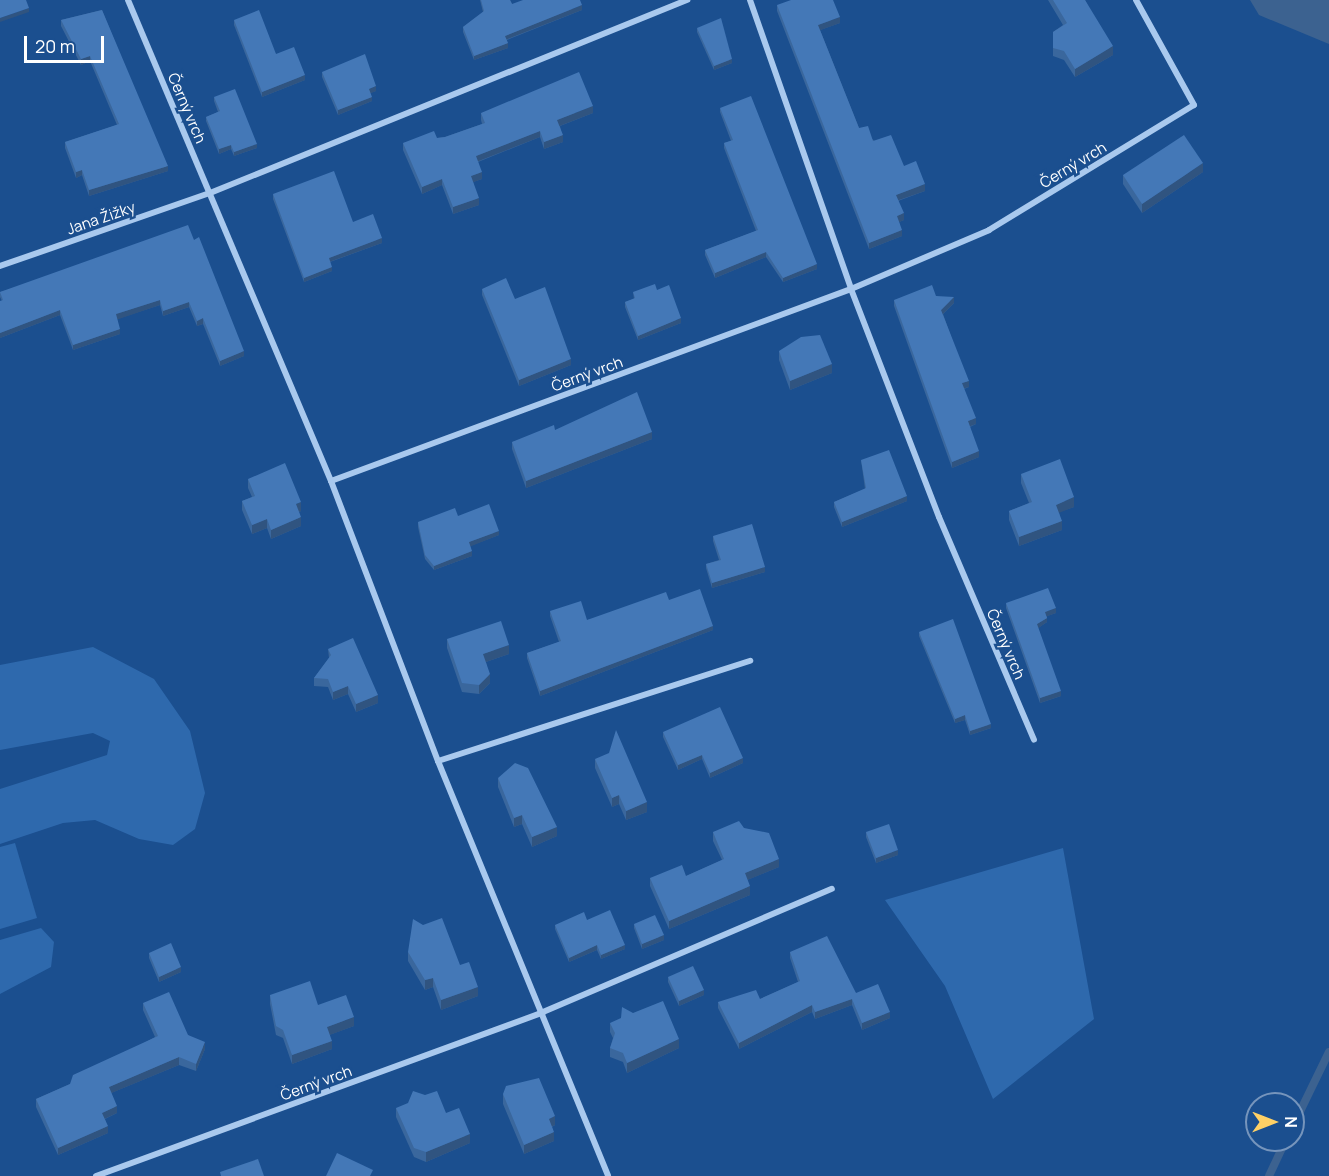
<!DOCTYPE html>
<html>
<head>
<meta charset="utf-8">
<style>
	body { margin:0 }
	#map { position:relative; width:1329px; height:1176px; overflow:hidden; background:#1b4f8f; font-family:Manrope,sans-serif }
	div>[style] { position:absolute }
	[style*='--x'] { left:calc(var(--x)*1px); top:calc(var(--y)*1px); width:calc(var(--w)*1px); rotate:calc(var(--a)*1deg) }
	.green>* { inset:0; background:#2e69ad }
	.water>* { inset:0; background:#3c6290 }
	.stream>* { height:8px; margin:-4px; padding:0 4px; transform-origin:4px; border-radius:4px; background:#3c6290 }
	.street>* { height:6px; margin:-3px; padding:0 3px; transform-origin:3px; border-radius:3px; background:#a9c9ee }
	.wall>* { inset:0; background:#3a679d }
	.shaded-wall>* { inset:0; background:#305480 }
	.building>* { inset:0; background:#4478b7 }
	span { translate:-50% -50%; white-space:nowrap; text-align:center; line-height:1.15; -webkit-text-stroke:5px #1b4f8f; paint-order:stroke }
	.street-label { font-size:15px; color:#fff }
	.north { position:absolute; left:1245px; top:1092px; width:60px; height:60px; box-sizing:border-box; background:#1b4f8f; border:2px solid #7695bc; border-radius:50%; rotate:90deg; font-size:16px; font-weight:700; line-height:24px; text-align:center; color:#fff }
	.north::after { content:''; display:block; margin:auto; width:21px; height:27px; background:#ffd166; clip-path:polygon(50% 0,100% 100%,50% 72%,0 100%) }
	.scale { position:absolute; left:24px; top:36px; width:80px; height:27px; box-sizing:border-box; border:3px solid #fff; border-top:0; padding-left:8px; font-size:18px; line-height:21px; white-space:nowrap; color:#fff; -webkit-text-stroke:4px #1b4f8f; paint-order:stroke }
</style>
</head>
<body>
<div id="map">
	<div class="green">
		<div style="clip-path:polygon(93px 647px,154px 679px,190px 731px,205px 793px,195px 829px,173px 845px,139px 839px,95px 820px,63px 823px,0 844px,0 789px,107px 755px,110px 741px,93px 733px,0 750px,0 665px)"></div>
		<div style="clip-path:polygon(15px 843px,37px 918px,0 929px,0 847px)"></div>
		<div style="clip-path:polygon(1063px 848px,1094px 1019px,993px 1099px,945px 986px,885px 900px)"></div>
		<div style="clip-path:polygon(41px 928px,54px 942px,51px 967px,0 994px,0 940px)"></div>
	</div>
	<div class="water">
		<div style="clip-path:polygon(1250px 0,1329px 0,1329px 44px,1259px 15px)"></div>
	</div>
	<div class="stream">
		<div style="--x:1293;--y:1126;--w:82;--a:-64.1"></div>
		<div style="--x:1269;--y:1176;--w:40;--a:-65"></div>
	</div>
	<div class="street">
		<div style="--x:128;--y:0;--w:522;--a:67.12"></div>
		<div style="--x:331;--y:481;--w:300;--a:69.1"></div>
		<div style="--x:438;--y:761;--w:448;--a:67.7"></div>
		<div style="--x:750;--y:0;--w:306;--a:70.7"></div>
		<div style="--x:851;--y:289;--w:244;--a:68.9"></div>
		<div style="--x:939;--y:517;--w:242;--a:66.9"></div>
		<div style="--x:0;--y:266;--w:222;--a:-19.2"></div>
		<div style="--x:210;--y:193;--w:515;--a:-22.03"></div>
		<div style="--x:331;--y:481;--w:554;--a:-20.27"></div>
		<div style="--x:851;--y:289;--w:150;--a:-23.1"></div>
		<div style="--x:989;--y:230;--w:240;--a:-31.4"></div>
		<div style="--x:1194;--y:105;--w:120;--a:-118.9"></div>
		<div style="--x:438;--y:761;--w:328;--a:-17.8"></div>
		<div style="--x:96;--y:1176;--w:476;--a:-20.1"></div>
		<div style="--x:543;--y:1012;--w:314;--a:-23.1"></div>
	</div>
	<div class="wall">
		<div style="clip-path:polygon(480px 0,510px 0,512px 4px,582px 10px,507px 40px,508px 48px,474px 60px,463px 32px,463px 27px,483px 12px)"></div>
		<div style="clip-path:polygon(1048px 0,1085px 0,1113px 55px,1075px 77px,1064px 60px,1053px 56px,1053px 32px,1063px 25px)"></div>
		<div style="clip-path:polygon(777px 5px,840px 23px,820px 30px,859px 128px,904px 166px,925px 191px,898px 201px,904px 220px,899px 222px,902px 236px,869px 249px,777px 11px)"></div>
		<div style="clip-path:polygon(102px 10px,168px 171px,89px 196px,82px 175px,76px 178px,65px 148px,65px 142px,117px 125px,90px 61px,81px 65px,61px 26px,61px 20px)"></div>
		<div style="clip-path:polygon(234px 20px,276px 54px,305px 80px,262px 97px,234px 25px)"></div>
		<div style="clip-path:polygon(697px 28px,732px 63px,714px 70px,697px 32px)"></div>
		<div style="clip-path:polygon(322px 72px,376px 91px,370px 93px,372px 101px,338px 115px,322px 77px)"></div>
		<div style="clip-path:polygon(214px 97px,257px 148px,234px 156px,231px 149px,219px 154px,206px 121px,206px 117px,218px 112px,214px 101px)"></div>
		<div style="clip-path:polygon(720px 108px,817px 269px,783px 282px,766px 257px,715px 278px,705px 255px,705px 250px,756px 231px,724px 148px,724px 143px,731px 141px,720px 112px)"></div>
		<div style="clip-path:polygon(481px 113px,593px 113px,560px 126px,563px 142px,544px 149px,540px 137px,478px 162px,482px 179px,473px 182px,479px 205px,453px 214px,442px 185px,422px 194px,403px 150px,403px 143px,437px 138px,445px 137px,482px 124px,481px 120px)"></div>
		<div style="clip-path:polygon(1203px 172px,1142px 213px,1123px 184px,1123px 175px)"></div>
		<div style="clip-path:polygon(273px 194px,353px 222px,382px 243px,330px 262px,332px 271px,304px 282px,273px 199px)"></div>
		<div style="clip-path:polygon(194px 240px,244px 356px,220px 366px,203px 324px,197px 326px,189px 307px,163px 316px,160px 305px,117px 319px,120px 334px,73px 350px,60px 315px,0 338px,0 301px,2px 301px,0 297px,0 292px)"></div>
		<div style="clip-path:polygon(482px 289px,571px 365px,519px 386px,482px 295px)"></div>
		<div style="clip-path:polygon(633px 292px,681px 323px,638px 340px,625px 307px,625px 302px,634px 299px)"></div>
		<div style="clip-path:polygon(936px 296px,954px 303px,943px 314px,969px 387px,964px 389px,976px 424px,970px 427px,979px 457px,952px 468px,894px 306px,894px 300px)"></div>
		<div style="clip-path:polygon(779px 351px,832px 373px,790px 390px,779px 360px)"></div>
		<div style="clip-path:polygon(555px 430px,652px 439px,526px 488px,512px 449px,512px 442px)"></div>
		<div style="clip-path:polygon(861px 460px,907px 501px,842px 527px,834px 507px,834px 502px,865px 489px)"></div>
		<div style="clip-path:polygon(1021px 474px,1074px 507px,1059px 512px,1062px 530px,1019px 546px,1009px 520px,1009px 511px,1029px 503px,1021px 483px)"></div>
		<div style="clip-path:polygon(248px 479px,301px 511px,299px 512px,301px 526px,271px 539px,267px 528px,252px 534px,242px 510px,242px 501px,252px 497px,248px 488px)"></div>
		<div style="clip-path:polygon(458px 516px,499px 535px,470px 546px,472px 556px,434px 570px,425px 559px,418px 527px,418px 522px)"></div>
		<div style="clip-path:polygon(713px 536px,765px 572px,712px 588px,706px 568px,706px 564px,719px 560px,713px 541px)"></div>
		<div style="clip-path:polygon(669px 600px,713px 630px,540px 696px,527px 658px,527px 653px,559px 642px,550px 616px,550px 611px,587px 620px)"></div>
		<div style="clip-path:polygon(1006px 603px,1056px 613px,1047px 616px,1047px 622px,1038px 628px,1061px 696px,1040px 703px,1006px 608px)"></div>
		<div style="clip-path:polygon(919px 632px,991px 728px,970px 735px,965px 720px,955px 723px,919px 636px)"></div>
		<div style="clip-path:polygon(447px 639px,509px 654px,486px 662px,490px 683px,479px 694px,462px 692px,447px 648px)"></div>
		<div style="clip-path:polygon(328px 649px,378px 703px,356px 712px,348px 694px,333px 700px,328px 687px,314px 686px,314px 678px,329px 658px)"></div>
		<div style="clip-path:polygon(663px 732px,743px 763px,710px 778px,702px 759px,678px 770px,663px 737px)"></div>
		<div style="clip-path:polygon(595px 759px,647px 812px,626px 820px,619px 804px,612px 807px,595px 768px)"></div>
		<div style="clip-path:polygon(498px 778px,557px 836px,532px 847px,522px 824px,514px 827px,498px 787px)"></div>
		<div style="clip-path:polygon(744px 828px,779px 867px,747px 880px,750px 895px,669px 929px,650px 886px,650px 878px,686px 876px,722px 860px,713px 841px,713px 832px)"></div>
		<div style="clip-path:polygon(866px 832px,898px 855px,876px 863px,866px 837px)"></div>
		<div style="clip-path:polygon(587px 920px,625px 949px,601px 959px,597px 950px,569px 962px,555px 929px,555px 925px)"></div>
		<div style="clip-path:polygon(634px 924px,664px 940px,642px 949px,634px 928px)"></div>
		<div style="clip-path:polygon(408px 952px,460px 965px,478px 996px,441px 1010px,433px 987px,425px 990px,408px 961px)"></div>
		<div style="clip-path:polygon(790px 952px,856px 993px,890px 1018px,862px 1030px,852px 1005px,815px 1019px,812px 1012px,739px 1049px,718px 1008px,718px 1002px,760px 999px,798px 982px,790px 958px)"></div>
		<div style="clip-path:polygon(149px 953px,181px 972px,159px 982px,149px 958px)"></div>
		<div style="clip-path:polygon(668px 977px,704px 995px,679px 1006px,668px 982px)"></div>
		<div style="clip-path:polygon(270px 995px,318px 1005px,354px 1026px,329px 1035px,332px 1049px,292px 1064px,283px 1038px,276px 1035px,270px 1004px)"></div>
		<div style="clip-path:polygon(143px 1003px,188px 1035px,205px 1049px,196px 1071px,179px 1065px,111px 1093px,117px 1113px,105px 1119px,108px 1133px,58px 1155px,36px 1107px,36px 1099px,70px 1084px,155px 1037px,143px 1010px)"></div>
		<div style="clip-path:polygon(610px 1023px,679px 1048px,627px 1073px,623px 1062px,610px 1057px,610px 1048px,613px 1038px,610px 1032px)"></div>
		<div style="clip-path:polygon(503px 1094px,555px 1125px,552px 1127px,554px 1141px,524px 1154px,503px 1104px)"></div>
		<div style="clip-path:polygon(396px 1108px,446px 1113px,470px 1143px,426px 1162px,414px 1157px,396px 1117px)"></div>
	</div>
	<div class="shaded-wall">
		<div style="clip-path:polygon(582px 5px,582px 10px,505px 40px,505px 36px)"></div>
		<div style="clip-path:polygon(29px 8px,29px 12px,0 22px,0 18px)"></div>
		<div style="clip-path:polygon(840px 17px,840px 23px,818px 31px,818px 25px)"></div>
		<div style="clip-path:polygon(508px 43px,508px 48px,474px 60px,474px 56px)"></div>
		<div style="clip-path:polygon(1113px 46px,1113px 55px,1075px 77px,1075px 69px)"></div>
		<div style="clip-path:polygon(90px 56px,90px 61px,81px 65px,81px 59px)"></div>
		<div style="clip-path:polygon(732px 59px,732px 63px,714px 70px,714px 66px)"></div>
		<div style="clip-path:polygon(305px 75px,305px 80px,262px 97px,262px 92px)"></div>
		<div style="clip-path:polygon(376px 86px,376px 91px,369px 94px,369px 89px)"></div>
		<div style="clip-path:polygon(372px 97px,372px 101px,338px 115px,338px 110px)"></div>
		<div style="clip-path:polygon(593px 106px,593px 113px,557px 127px,557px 120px)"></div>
		<div style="clip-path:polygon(540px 131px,540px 137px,476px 162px,476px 156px)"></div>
		<div style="clip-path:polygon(563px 135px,563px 142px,544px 149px,544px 142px)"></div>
		<div style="clip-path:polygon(257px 144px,257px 148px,234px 156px,234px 152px)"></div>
		<div style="clip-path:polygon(231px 145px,231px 149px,219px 154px,219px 149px)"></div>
		<div style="clip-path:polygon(1203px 163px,1203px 172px,1142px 213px,1142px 204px)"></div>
		<div style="clip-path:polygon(168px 166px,168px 171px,89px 196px,89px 190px)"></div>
		<div style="clip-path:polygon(82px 170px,82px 175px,76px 178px,76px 172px)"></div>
		<div style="clip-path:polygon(482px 172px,482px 179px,471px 183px,471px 176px)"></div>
		<div style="clip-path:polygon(442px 179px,442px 185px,422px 194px,422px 187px)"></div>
		<div style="clip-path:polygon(925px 184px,925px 191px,896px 201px,896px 195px)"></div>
		<div style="clip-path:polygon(479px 198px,479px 205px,453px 214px,453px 207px)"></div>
		<div style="clip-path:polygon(904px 213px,904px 220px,897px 223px,897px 216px)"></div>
		<div style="clip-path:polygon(902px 230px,902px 236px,869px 249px,869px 243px)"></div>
		<div style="clip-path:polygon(382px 238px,382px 243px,329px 262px,329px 258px)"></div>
		<div style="clip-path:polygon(766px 252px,766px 257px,715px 278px,715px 273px)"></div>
		<div style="clip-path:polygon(817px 264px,817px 269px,783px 282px,783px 278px)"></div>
		<div style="clip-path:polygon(332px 267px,332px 271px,304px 282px,304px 278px)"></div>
		<div style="clip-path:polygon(954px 297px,954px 303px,941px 316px,941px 310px)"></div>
		<div style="clip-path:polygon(160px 300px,160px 305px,116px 320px,116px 314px)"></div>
		<div style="clip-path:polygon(189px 302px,189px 307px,163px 316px,163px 311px)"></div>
		<div style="clip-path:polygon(60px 310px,60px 315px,0 338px,0 333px)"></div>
		<div style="clip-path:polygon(203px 318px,203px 324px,197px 326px,197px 321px)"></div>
		<div style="clip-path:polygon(681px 318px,681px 323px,638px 340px,638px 336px)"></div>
		<div style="clip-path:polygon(120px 329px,120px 334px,73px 350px,73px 345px)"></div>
		<div style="clip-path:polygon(244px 351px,244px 356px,220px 366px,220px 361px)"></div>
		<div style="clip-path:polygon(571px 359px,571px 365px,519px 386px,519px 380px)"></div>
		<div style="clip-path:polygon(832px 364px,832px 373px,790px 390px,790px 381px)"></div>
		<div style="clip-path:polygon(969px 381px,969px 387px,962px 389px,962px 383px)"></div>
		<div style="clip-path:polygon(976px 418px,976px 424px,968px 427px,968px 421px)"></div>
		<div style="clip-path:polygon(652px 432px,652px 439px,526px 488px,526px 481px)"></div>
		<div style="clip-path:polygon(979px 451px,979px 457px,952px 468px,952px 462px)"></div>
		<div style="clip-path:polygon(907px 496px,907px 501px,842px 527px,842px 522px)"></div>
		<div style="clip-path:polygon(1074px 497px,1074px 507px,1056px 514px,1056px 505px)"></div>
		<div style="clip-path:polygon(301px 502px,301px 511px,296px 513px,296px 504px)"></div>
		<div style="clip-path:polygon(301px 517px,301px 526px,271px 539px,271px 530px)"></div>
		<div style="clip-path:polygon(267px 519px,267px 528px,252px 534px,252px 525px)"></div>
		<div style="clip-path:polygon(1062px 521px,1062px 530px,1019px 546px,1019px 537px)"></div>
		<div style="clip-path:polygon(499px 531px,499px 535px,469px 547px,469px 542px)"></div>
		<div style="clip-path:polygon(472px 551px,472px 556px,434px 570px,434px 566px)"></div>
		<div style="clip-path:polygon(765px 567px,765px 572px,712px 588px,712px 583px)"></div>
		<div style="clip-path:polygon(1056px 608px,1056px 613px,1045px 617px,1045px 612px)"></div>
		<div style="clip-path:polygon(1047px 618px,1047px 622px,1037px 629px,1037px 624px)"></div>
		<div style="clip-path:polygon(713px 626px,713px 630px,540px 696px,540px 691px)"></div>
		<div style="clip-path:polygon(509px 645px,509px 654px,483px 663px,483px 654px)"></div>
		<div style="clip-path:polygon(490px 674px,490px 683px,479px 694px,479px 685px)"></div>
		<div style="clip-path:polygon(348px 686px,348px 694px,333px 700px,333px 692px)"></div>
		<div style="clip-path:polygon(1061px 691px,1061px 696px,1040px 703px,1040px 698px)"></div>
		<div style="clip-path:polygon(378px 695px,378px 703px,356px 712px,356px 704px)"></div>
		<div style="clip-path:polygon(965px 715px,965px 720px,955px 723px,955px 719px)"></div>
		<div style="clip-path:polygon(991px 724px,991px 728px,970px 735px,970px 731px)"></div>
		<div style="clip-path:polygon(702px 755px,702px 759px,678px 770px,678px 765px)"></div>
		<div style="clip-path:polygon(743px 758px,743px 763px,710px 778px,710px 773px)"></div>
		<div style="clip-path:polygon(619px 795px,619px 804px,612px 807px,612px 798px)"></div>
		<div style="clip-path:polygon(647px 802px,647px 812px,626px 820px,626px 811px)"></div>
		<div style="clip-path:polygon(522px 815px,522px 824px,514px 827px,514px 818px)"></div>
		<div style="clip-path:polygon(557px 827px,557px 836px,532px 847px,532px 837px)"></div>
		<div style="clip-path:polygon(898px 850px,898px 855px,876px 863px,876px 858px)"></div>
		<div style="clip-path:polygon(779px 859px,779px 867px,745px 881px,745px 873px)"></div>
		<div style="clip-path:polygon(750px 886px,750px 895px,669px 929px,669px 921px)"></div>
		<div style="clip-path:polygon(664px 935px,664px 940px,642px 949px,642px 944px)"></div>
		<div style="clip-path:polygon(597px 945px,597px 950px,569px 962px,569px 958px)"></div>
		<div style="clip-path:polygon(625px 945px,625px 949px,601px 959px,601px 955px)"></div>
		<div style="clip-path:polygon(181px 967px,181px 972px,159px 982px,159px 977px)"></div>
		<div style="clip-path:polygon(433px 978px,433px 987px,425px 990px,425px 980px)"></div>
		<div style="clip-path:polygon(478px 987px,478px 996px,441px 1010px,441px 1000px)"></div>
		<div style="clip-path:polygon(704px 990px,704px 995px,679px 1006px,679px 1001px)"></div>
		<div style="clip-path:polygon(852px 999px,852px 1005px,815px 1019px,815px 1012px)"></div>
		<div style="clip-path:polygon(812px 1005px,812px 1012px,739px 1049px,739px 1043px)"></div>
		<div style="clip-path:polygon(890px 1012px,890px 1018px,862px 1030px,862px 1023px)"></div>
		<div style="clip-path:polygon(354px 1017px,354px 1026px,327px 1036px,327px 1027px)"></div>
		<div style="clip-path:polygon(679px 1039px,679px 1048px,627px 1073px,627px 1063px)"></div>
		<div style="clip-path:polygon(332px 1041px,332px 1049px,292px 1064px,292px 1055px)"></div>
		<div style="clip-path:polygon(205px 1042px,205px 1049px,196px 1071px,196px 1064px)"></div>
		<div style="clip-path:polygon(179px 1057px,179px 1065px,109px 1094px,109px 1087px)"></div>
		<div style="clip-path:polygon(117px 1106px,117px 1113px,102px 1120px,102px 1113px)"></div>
		<div style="clip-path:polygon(555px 1116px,555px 1125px,549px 1128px,549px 1119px)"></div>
		<div style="clip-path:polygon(108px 1126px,108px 1133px,58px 1155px,58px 1148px)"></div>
		<div style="clip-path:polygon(554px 1132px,554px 1141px,524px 1154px,524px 1145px)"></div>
		<div style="clip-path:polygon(470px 1134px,470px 1143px,426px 1162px,426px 1152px)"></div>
	</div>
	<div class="building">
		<div style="clip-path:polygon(0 0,26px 0,29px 8px,0 18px)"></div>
		<div style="clip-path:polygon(481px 0,510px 0,512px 4px,523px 0,580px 0,582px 5px,505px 36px,508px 43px,474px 56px,463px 27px,484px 11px)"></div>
		<div style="clip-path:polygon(791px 0,833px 0,840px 17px,818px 25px,859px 128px,868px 126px,873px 141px,891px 135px,904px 166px,916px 161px,925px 184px,896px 195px,904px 213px,897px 216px,902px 230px,869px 243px,777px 5px)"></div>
		<div style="clip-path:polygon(1053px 0,1085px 0,1113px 46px,1075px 69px,1064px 51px,1053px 48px,1053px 32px,1067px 23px)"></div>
		<div style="clip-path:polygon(102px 10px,168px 166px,89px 190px,82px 170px,76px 172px,65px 142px,119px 124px,90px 56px,81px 59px,61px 20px)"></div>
		<div style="clip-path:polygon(259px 10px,276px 54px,294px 47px,305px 75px,262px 92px,234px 20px)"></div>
		<div style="clip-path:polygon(721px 18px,732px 59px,714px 66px,697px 28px)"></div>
		<div style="clip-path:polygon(365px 54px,376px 86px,369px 89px,372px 97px,338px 110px,322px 72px)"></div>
		<div style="clip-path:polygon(579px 72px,593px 106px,557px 120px,563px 135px,544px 142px,540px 131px,476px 156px,482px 172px,471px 176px,479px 198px,453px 207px,442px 179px,422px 187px,403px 143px,434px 131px,437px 138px,445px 137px,485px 123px,481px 113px)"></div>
		<div style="clip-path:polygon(235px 89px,257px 144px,234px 152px,231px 145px,219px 149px,206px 117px,220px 111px,214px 97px)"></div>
		<div style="clip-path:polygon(751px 96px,817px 264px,783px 278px,766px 252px,715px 273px,705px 250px,758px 230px,724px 143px,733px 140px,720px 108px)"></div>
		<div style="clip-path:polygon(1184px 135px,1203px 163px,1142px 204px,1123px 175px)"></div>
		<div style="clip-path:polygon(334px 171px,353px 222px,373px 214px,382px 238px,329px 258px,332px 267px,304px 278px,273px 194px)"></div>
		<div style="clip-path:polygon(188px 225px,194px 240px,199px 237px,244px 351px,220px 361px,203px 318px,197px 321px,189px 302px,163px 311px,160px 300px,116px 314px,120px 329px,73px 345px,60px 310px,0 333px,0 301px,3px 300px,0 292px)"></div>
		<div style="clip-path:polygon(506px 278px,515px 299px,545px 287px,571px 359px,519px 380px,482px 289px)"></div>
		<div style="clip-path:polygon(655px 284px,657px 290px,669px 285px,681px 318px,638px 336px,625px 302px,635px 298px,633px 292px)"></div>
		<div style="clip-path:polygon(932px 285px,936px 296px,954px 297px,941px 310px,969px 381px,962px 383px,976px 418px,968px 421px,979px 451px,952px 462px,894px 300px)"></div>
		<div style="clip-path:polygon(820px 335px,832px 364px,790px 381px,779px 351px,801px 337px)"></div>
		<div style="clip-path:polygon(637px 392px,652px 432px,526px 481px,512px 442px,554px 425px,555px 430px)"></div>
		<div style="clip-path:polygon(889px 450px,907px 496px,842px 522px,834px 502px,866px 488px,861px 460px)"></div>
		<div style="clip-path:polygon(1060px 459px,1074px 497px,1056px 505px,1062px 521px,1019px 537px,1009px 511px,1032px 502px,1021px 474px)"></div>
		<div style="clip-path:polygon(285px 463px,301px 502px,296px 504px,301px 517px,271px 530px,267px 519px,252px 525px,242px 501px,255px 496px,248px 479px)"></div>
		<div style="clip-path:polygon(489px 504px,499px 531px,469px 542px,472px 551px,434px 566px,425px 555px,418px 522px,455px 508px,458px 516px)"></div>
		<div style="clip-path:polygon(752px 524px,765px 567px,712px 583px,706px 564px,721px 560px,713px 536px)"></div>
		<div style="clip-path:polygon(1048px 588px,1056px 608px,1045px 612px,1047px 618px,1037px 624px,1061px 691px,1040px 698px,1006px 603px)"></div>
		<div style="clip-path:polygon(700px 589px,713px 626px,540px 691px,527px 653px,561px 641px,550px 611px,581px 601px,587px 620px,666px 592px,669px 600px)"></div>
		<div style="clip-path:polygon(953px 619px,991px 724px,970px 731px,965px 715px,955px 719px,919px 632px)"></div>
		<div style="clip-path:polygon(501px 621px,509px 645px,483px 654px,490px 674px,479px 685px,462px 683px,447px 639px)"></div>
		<div style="clip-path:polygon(353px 638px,378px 695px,356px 704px,348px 686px,333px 692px,328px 679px,314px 678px,331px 655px,328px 649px)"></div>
		<div style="clip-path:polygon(720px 707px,743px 758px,710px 773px,702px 755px,678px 765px,663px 732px)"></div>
		<div style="clip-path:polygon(616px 730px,647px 802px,626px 811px,619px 795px,612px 798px,595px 759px,609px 753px)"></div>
		<div style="clip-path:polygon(515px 763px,528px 768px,557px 827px,532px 837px,522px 815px,514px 818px,498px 778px)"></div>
		<div style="clip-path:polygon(739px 821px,744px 828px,769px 833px,779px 859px,745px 873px,750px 886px,669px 921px,650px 878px,682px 865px,686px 876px,724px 859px,713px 832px)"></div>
		<div style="clip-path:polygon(889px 824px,898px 850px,876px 858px,866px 832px)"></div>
		<div style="clip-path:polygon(610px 910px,625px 945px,601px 955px,597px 945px,569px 958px,555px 925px,584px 912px,587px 920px)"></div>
		<div style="clip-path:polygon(655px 915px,664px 935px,642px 944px,634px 924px)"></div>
		<div style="clip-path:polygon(442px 918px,460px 965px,469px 962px,478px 987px,441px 1000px,433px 978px,425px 980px,408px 952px,413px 919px,423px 925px)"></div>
		<div style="clip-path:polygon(827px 936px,856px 993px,878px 984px,890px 1012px,862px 1023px,852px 999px,815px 1012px,812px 1005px,739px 1043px,718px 1002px,756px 990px,760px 999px,800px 981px,790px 952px)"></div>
		<div style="clip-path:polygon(171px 943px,181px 967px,159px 977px,149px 953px)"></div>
		<div style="clip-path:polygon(693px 966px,704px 990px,679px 1001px,668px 977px)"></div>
		<div style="clip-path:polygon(310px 981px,318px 1005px,346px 995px,354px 1017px,327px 1027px,332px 1041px,292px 1055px,283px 1030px,276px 1026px,270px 995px)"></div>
		<div style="clip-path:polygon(169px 992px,188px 1035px,205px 1042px,196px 1064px,179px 1057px,109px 1087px,117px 1106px,102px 1113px,108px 1126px,58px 1148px,36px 1099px,70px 1084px,73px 1075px,158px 1036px,143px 1003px)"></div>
		<div style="clip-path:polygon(663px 1001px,679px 1039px,627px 1063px,623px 1053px,610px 1048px,615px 1033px,610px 1023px,621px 1018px,622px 1007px,633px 1013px)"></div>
		<div style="clip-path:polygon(539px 1078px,555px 1116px,549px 1119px,554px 1132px,524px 1145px,503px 1094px,506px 1086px)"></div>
		<div style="clip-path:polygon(413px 1091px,425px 1095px,437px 1091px,446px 1113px,459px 1108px,470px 1134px,426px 1152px,414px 1148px,396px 1108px,408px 1103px)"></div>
		<div style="clip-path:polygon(337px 1153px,373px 1170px,370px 1176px,326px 1176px)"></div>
		<div style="clip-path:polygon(258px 1159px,264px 1176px,221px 1176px,220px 1172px)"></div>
	</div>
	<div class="street-label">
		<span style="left:187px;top:108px;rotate:67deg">Černý vrch</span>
		<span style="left:1073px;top:165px;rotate:-31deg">Černý vrch</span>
		<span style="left:101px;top:218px;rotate:-19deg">Jana Žižky</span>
		<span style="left:587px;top:374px;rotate:-20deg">Černý vrch</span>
		<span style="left:1006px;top:644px;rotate:67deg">Černý vrch</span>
		<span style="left:316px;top:1083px;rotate:-20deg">Černý vrch</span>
	</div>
	<div class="north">N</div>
	<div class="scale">20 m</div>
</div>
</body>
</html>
